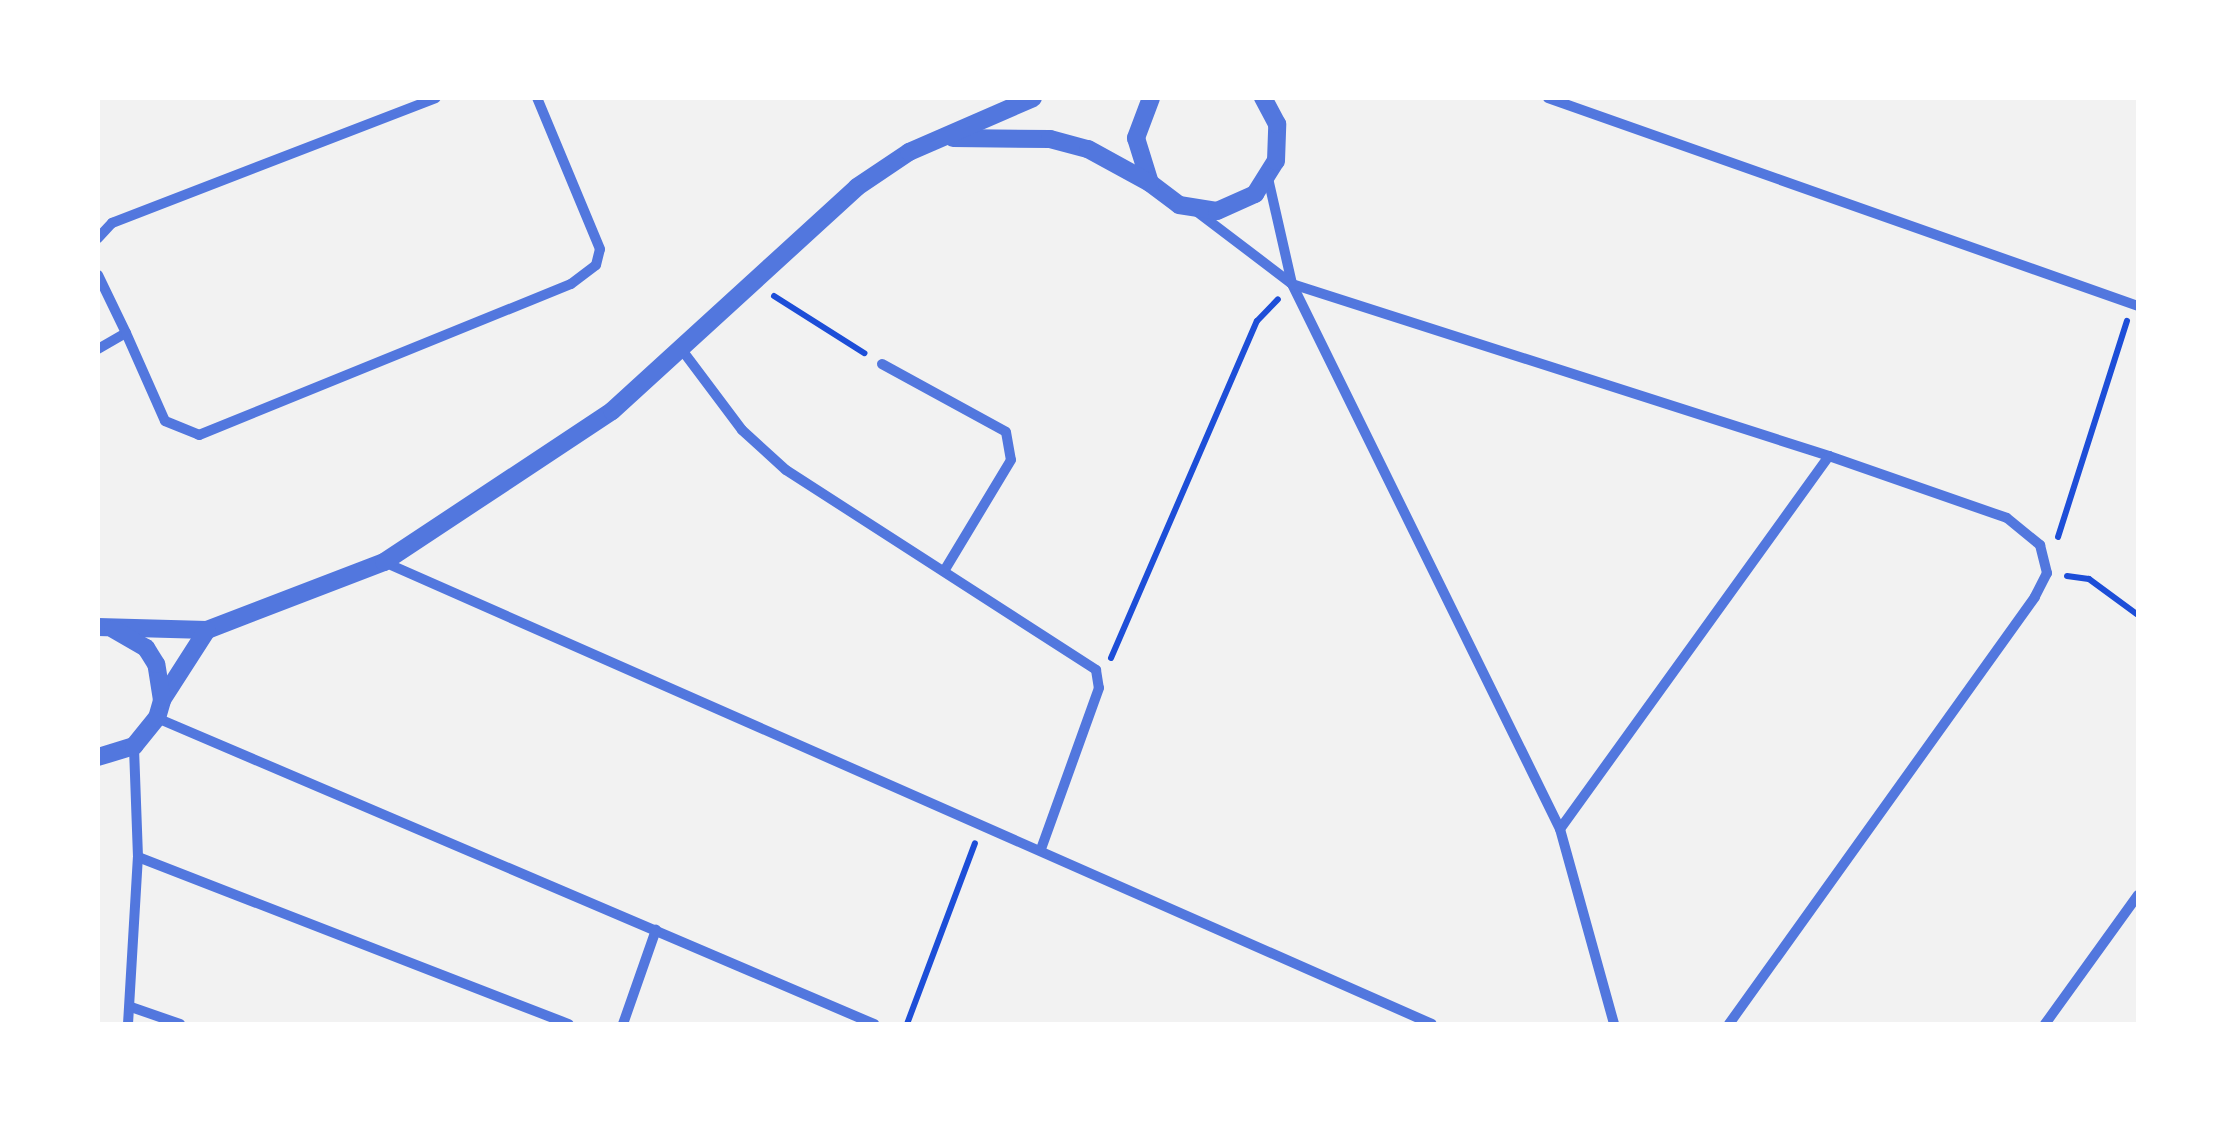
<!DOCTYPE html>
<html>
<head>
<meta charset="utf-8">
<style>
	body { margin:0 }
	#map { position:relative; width:2236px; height:1122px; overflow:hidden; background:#f2f2f2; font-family:"IBM Plex Sans",sans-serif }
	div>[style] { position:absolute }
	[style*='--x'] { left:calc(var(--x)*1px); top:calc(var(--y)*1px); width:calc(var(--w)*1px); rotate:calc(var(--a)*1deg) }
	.path>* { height:6px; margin:-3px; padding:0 3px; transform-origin:3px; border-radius:3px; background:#1d4ed8 }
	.minor>* { height:10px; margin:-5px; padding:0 5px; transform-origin:5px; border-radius:5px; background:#5277de }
	.tertiary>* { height:18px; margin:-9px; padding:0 9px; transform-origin:9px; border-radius:9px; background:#5277de }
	span { translate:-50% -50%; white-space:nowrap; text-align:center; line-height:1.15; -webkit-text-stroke:8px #fff; paint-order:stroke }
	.frame { position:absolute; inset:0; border:100px solid #fff; pointer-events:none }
</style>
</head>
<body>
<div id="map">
	<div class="path">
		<div style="--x:774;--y:296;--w:107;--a:32.3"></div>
		<div style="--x:2058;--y:537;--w:227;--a:-72.3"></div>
		<div style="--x:2067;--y:576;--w:22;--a:8"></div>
		<div style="--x:2089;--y:579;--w:61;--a:36.3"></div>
		<div style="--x:1111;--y:658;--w:367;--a:-66.6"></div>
		<div style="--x:1257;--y:321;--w:30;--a:-46"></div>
		<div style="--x:907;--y:1024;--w:193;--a:-69.4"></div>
	</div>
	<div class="minor">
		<div style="--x:1548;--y:98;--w:626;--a:19.42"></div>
		<div style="--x:1268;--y:178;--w:109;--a:77.2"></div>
		<div style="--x:1292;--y:284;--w:607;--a:63.81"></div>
		<div style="--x:1560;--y:829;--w:202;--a:74.5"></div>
		<div style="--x:1196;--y:211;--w:121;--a:37.2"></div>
		<div style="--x:1292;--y:284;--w:564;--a:17.76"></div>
		<div style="--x:1829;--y:456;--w:188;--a:19.2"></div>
		<div style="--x:2007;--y:518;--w:43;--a:39.3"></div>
		<div style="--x:2040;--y:545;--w:29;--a:76"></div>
		<div style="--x:2047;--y:573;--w:27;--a:117"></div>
		<div style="--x:2035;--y:597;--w:525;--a:125.63"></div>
		<div style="--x:98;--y:238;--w:21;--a:-47"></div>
		<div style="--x:112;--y:223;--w:347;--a:-21.1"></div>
		<div style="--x:98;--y:275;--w:64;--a:64.2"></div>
		<div style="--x:98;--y:349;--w:32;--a:-30"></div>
		<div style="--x:126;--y:333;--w:96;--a:66.1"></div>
		<div style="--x:165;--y:421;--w:37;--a:22"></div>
		<div style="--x:199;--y:435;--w:401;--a:-22.1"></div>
		<div style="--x:571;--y:284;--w:31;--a:-37"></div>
		<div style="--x:596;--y:265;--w:16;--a:-76"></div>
		<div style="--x:600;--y:249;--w:164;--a:-112.6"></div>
		<div style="--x:682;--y:350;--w:100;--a:53.1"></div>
		<div style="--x:742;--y:430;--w:59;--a:42.3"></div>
		<div style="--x:786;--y:470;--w:369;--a:32.8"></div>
		<div style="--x:1096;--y:670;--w:18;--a:81"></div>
		<div style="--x:1099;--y:688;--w:171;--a:109.8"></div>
		<div style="--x:882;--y:364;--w:141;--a:28.7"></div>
		<div style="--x:1006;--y:432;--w:28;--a:80"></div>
		<div style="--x:1011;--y:460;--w:130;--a:121.1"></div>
		<div style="--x:384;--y:562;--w:1145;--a:23.79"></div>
		<div style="--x:157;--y:718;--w:780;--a:23.11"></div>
		<div style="--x:1560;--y:829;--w:460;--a:-54.2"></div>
		<div style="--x:138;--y:857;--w:462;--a:21.2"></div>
		<div style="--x:131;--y:1007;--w:52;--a:19.1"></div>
		<div style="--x:128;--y:1024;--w:167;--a:-86.6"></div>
		<div style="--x:138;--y:857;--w:111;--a:-92.1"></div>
		<div style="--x:623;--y:1024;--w:100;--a:-70.7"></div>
		<div style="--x:2045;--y:1024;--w:159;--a:-54.2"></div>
	</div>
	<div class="tertiary">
		<div style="--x:1151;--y:98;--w:43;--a:110.6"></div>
		<div style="--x:1136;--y:138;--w:47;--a:72.7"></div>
		<div style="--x:1150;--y:183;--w:36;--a:37"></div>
		<div style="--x:1179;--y:205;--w:38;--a:9"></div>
		<div style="--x:1217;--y:211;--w:42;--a:-24.1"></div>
		<div style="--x:1255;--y:194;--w:39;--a:-58"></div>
		<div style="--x:1276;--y:161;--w:37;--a:-88"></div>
		<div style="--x:1277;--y:124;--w:30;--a:-118"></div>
		<div style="--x:953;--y:138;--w:97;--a:0.6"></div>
		<div style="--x:1050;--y:139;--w:39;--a:15"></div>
		<div style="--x:1088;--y:149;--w:71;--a:28.7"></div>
		<div style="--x:98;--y:627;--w:109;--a:1.6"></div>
		<div style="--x:207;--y:630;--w:190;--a:-21"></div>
		<div style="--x:384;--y:562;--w:273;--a:-33.5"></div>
		<div style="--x:612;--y:411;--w:332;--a:-42.4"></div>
		<div style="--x:857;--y:187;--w:63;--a:-33.9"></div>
		<div style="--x:909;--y:152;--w:135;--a:-23.5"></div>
		<div style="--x:162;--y:700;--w:83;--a:-57.3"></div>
		<div style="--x:98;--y:757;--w:38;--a:-17"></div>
		<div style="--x:134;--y:746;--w:36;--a:-51"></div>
		<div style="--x:157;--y:718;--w:19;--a:-74"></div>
		<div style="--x:162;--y:700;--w:36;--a:-99"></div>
		<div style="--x:156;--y:664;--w:19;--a:-122"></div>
		<div style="--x:146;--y:648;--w:38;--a:-150"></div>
	</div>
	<div class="frame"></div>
</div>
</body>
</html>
